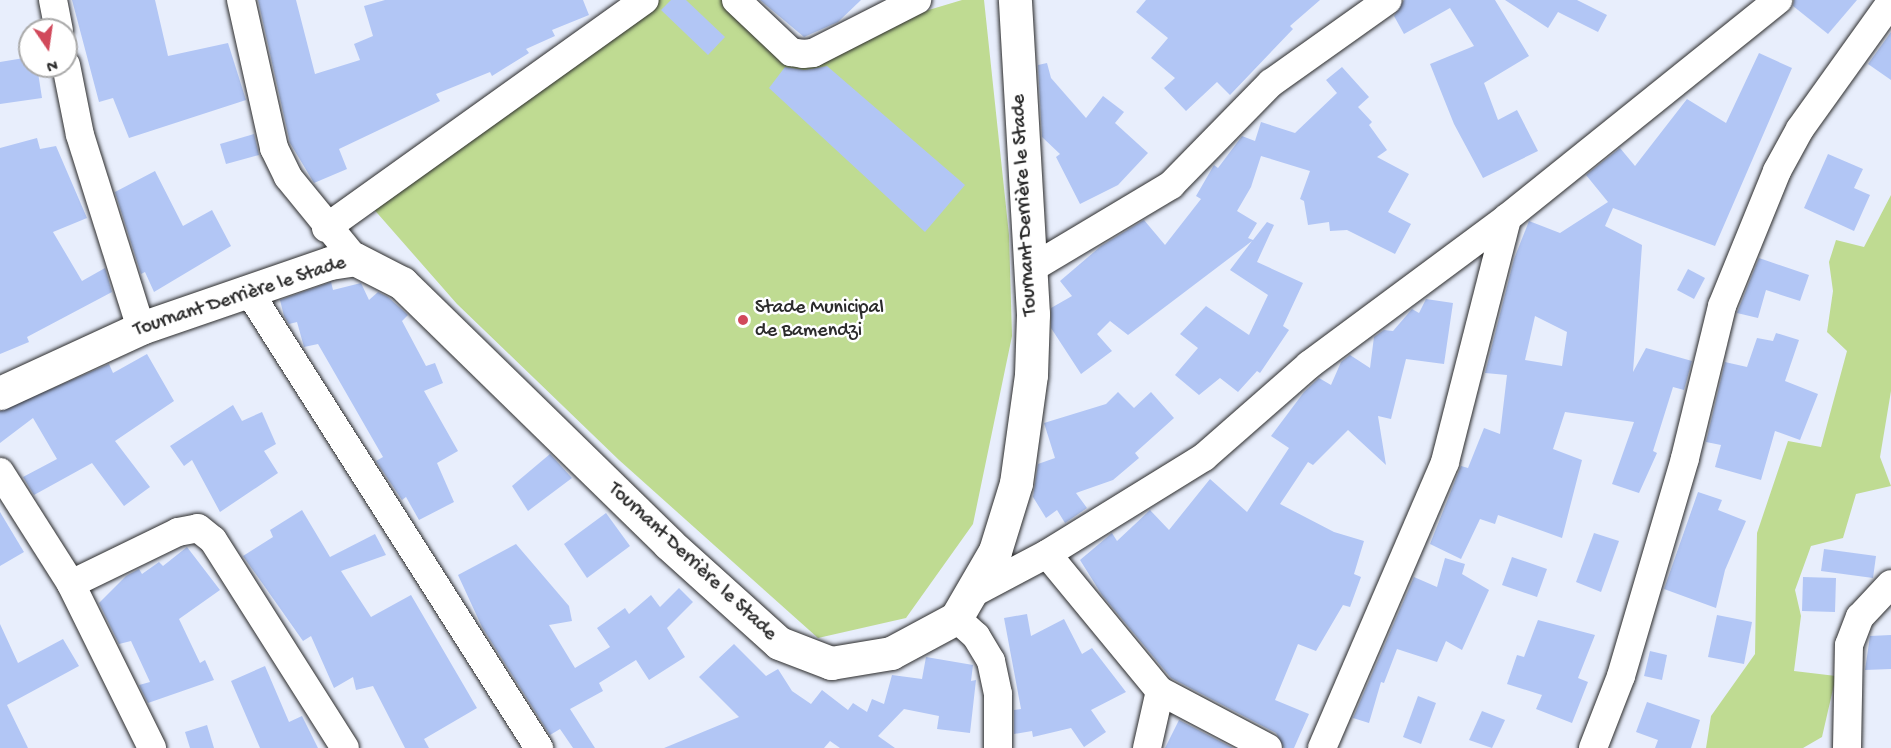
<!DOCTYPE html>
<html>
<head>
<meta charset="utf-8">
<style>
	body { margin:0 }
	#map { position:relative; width:1891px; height:748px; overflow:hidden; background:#e8eefc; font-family:"Gochi Hand",sans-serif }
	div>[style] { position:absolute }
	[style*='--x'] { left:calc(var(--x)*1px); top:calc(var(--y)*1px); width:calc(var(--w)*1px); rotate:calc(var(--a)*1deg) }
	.green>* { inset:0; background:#bfdb92 }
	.building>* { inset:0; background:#b2c6f5 }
	.roads { filter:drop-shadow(0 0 2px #2b2b2b) drop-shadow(0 0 2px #2b2b2b) }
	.minor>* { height:28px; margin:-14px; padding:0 14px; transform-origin:14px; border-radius:14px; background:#fff }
	.tertiary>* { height:33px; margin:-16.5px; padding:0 16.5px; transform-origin:16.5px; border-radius:16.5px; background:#fff }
	.dots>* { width:16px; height:16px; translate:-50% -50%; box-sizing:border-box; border:3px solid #fff; border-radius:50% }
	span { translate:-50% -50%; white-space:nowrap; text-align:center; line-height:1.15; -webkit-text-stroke:5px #fff; paint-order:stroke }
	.street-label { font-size:20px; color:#2b2b2b }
	.poi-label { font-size:20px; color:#2b2b2b }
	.left { translate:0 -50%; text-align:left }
	.north { position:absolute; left:18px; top:18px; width:60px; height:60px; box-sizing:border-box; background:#fff; border:2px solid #aaa; border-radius:50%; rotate:167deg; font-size:16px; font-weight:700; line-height:24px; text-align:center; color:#2b2b2b }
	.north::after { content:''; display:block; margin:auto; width:21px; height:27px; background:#d1495b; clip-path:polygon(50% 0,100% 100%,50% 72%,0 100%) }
</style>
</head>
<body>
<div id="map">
	<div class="green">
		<div style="clip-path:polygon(648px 0,724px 0,782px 54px,962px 0,984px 0,1009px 235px,1012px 336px,973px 524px,906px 618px,818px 638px,619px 460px,457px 304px,364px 198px)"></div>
		<div style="clip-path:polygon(1891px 195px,1891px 391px,1880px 457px,1891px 486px,1856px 494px,1843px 538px,1811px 546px,1795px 590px,1801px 616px,1794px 671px,1836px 676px,1822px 737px,1803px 748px,1706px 748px,1711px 716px,1755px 654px,1757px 533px,1788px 441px,1821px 447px,1847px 351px,1827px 332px,1833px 291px,1829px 262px,1836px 240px,1864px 247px)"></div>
	</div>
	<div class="building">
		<div style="clip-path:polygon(72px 0,155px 0,168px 56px,228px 43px,246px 100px,129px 138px,113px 98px,99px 102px)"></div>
		<div style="clip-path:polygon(258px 0,296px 0,315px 74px,360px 60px,354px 44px,373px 36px,364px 6px,385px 0,583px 0,589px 15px,552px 30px,555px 36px,526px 49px,529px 53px,492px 76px,490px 72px,436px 94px,440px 101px,339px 149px,347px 169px,314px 183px,290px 143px)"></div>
		<div style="clip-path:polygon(671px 0,686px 0,725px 37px,708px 55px,661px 10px)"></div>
		<div style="clip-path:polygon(760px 0,861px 0,838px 22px,804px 37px)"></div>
		<div style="clip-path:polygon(1146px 0,1320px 0,1290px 26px,1293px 29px,1230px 95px,1217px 82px,1186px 111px,1164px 88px,1175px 78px,1151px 58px,1168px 38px,1136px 12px)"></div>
		<div style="clip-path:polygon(1404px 0,1495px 0,1529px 56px,1484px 83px,1498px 120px,1517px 110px,1538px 151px,1483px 178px,1454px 124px,1430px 64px,1474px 46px,1450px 8px,1404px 34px,1394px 16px)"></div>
		<div style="clip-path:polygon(1505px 0,1577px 0,1607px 15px,1598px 32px,1558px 12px,1548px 28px)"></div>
		<div style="clip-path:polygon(1794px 0,1857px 0,1828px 34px,1793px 6px)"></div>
		<div style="clip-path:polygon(1891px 32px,1891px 80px,1868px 64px)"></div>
		<div style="clip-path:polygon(evenodd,1759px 53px,1792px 68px,1715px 246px,1613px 208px,1605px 226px,1642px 245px,1633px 372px,1646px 348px,1692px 361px,1684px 390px,1673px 387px,1653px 451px,1657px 453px,1639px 493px,1612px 484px,1634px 422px,1565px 412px,1553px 449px,1582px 460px,1562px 538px,1498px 515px,1495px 524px,1480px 519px,1461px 559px,1430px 544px,1461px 466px,1468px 468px,1484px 428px,1500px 434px,1507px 375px,1485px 373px,1514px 259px,1529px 221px,1560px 233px,1608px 202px,1586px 175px,1620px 148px,1635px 166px,1687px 99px,1726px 123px,1759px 53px,1535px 316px,1567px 332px,1562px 366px,1525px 360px,1535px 316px)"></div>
		<div style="clip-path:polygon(30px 57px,30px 66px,37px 66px,42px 98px,0 104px,0 62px)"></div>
		<div style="clip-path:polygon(1047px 63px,1051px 78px,1086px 118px,1103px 96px,1124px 112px,1115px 123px,1148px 153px,1118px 185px,1080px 204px,1056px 157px,1060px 154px,1042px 137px,1038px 65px)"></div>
		<div style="clip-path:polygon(827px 66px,965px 185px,925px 232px,769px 88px,785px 67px,805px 70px)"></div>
		<div style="clip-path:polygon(1342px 67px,1369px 97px,1358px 107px,1372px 122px,1369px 125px,1387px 150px,1377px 157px,1409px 174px,1388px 212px,1411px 224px,1395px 254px,1347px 230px,1330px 231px,1329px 222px,1308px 225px,1304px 201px,1300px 199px,1310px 171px,1261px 156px,1251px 187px,1237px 211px,1257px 223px,1248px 238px,1253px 240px,1267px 222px,1274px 225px,1257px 262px,1303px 283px,1283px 326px,1289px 330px,1260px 373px,1257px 371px,1238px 392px,1220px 378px,1199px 395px,1175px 375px,1198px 348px,1180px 334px,1206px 306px,1249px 335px,1268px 295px,1230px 270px,1252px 241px,1128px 335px,1110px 321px,1097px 334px,1112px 351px,1081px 374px,1051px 328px,1051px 308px,1072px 296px,1060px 281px,1101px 246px,1144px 220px,1165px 245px,1201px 199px,1196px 196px,1214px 165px,1218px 168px,1242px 136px,1255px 141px,1261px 122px,1295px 133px,1337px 93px,1326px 80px)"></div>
		<div style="clip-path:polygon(254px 134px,259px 155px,226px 164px,220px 144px)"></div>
		<div style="clip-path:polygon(37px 138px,40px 149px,56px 146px,87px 218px,53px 232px,82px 281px,105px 268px,112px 292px,27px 337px,29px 342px,0 354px,0 148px)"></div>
		<div style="clip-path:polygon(1828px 154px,1863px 169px,1854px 188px,1870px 195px,1854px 231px,1804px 208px)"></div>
		<div style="clip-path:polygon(155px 171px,183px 226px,212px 210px,231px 246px,154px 292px,145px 272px,141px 274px,115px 192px)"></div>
		<div style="clip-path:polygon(1759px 258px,1809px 275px,1800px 301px,1766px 290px,1758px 318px,1737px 313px)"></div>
		<div style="clip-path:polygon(1688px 269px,1705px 278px,1694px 299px,1677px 290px)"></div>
		<div style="clip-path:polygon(331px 282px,333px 290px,361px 283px,369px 300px,378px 292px,388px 297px,408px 315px,402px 321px,426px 366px,435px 363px,443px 383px,424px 391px,458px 451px,437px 463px,454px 502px,419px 520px,406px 497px,402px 500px,376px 461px,383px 457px,318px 344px,304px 347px,297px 322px,289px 324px,284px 316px,280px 300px)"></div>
		<div style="clip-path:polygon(1426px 299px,1453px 303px,1444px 364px,1406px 359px,1391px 419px,1378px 416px,1386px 465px,1348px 430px,1313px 465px,1308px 462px,1280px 504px,1334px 532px,1364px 541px,1354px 574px,1361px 577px,1350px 607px,1343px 605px,1316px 651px,1298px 644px,1275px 700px,1309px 714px,1294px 748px,1284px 748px,1276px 733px,1171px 678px,1102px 595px,1080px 560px,1112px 533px,1117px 541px,1150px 510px,1169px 530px,1210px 479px,1247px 512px,1289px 448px,1271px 436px,1304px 392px,1319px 378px,1331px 385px,1341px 362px,1350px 355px,1370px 368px,1374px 337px,1384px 330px,1393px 331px,1412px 309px,1419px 313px)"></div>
		<div style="clip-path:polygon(1776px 333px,1799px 340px,1785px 381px,1818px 394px,1800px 440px,1775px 431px,1761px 480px,1715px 467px,1721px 445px,1706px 442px,1725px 362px,1747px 367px,1757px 338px,1773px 341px)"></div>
		<div style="clip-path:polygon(147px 354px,174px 401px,115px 441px,150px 487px,124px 506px,92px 463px,34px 495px,23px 477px,57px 459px,33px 418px,0 443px,0 411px,109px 364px,113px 373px)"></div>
		<div style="clip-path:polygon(1118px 392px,1134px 408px,1151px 392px,1174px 418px,1135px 453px,1139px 458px,1113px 480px,1076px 493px,1087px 508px,1065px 523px,1057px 510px,1046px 518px,1033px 497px,1038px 464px,1055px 458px,1044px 423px,1106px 404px)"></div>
		<div style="clip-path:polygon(233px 405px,242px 421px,262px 412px,276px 444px,264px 451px,278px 473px,220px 512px,192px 460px,184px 466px,170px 446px)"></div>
		<div style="clip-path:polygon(550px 454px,572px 478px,528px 511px,512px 486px)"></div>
		<div style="clip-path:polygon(1698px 492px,1722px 500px,1718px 510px,1746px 521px,1725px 570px,1716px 608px,1664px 589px)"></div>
		<div style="clip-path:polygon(302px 510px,330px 557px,375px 534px,386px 555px,341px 571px,371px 617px,411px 595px,477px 708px,424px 739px,429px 748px,405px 748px,373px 686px,356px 690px,353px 677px,334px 688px,311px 636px,303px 641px,243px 556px,273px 537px,270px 530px)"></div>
		<div style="clip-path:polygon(0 512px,24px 552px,0 566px)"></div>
		<div style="clip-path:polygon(606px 513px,630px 546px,587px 578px,564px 544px)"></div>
		<div style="clip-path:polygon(1594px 533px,1619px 541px,1601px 592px,1576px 582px)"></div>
		<div style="clip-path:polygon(516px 544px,569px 606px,572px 621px,549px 625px,575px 668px,610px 647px,597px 628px,625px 608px,629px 614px,651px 595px,660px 607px,679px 588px,693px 602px,667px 628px,685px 657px,649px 680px,636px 660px,599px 683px,603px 691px,570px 709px,595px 748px,573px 748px,560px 729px,550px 735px,482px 627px,458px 575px)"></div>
		<div style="clip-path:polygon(187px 547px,220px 590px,179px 619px,200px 663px,205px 660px,214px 680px,148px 703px,139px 685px,150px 682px,131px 641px,119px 644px,99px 603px,126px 576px,139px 569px,142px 574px,159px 562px,163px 566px)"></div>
		<div style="clip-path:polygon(1824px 549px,1876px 556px,1873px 578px,1821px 571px)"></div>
		<div style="clip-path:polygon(1512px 557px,1547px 569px,1537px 597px,1502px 585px)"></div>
		<div style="clip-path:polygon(1445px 558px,1465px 564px,1462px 574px,1489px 590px,1462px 650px,1446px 641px,1437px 662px,1397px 649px,1384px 683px,1381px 682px,1369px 723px,1353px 718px,1414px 577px,1437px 587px)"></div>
		<div style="clip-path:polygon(1803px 577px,1836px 578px,1835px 612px,1802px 611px)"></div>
		<div style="clip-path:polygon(1027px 614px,1031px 636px,1064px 619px,1082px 654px,1092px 648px,1126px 692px,1091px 710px,1106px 732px,1084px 747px,1071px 728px,1033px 737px,1032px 731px,1014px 734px,1014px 710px,1021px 709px,1004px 618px)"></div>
		<div style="clip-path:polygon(1717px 615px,1752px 622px,1744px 664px,1708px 657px)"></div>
		<div style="clip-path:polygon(1538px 620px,1595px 635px,1578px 678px,1588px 682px,1572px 723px,1536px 709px,1542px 695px,1507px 684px,1517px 655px,1524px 657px)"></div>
		<div style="clip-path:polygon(0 624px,18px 663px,63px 639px,79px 666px,7px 705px,28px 748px,0 748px)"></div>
		<div style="clip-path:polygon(1891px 635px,1891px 669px,1865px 670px,1870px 636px)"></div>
		<div style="clip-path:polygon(734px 644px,766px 676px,778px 669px,792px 691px,811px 704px,822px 690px,848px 710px,853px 703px,867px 712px,872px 699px,884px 704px,892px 675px,922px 679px,926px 657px,973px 665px,971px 681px,976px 680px,970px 733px,937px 729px,939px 716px,904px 709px,878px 736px,895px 748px,840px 748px,830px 741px,824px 748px,664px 748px,739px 717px,699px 677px)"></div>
		<div style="clip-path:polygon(1650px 651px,1667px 655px,1662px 680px,1644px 676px)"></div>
		<div style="clip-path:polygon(265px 666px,289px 722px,302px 716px,318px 748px,260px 748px,231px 681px)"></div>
		<div style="clip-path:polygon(1418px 696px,1436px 703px,1421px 744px,1403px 737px)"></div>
		<div style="clip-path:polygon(1647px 702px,1700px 720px,1691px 748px,1655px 748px,1658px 740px,1636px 732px)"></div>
		<div style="clip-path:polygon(1482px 711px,1505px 720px,1492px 748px,1469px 740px)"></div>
		<div style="clip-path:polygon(1179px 720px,1233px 748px,1165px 748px)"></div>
		<div style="clip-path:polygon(207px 725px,214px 748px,190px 748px,185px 732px)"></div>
	</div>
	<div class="roads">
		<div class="minor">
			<div style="--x:53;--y:0;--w:31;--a:79"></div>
			<div style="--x:241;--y:0;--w:152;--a:77.4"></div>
			<div style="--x:274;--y:148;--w:32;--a:64"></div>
			<div style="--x:288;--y:177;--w:106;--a:50.7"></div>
			<div style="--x:736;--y:0;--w:76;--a:43.4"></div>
			<div style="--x:791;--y:52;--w:12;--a:9"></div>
			<div style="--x:803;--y:54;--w:10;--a:-6"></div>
			<div style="--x:813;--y:53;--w:117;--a:-27"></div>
			<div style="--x:66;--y:65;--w:71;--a:78.7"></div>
			<div style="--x:80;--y:135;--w:202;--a:72.5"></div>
			<div style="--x:326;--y:228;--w:392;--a:-35.6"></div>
			<div style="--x:1032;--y:268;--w:162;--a:-30.8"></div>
			<div style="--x:1171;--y:185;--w:143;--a:-45.6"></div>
			<div style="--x:1271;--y:83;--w:143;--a:-35.4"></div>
			<div style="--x:248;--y:290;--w:543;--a:57.57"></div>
			<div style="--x:0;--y:472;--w:133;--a:57.6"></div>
			<div style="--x:71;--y:584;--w:183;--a:63.7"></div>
			<div style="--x:1047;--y:554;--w:178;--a:50.5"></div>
			<div style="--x:1160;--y:691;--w:122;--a:27.8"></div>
			<div style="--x:71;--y:584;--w:119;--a:-25.9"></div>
			<div style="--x:178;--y:532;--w:20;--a:-11"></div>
			<div style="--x:198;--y:528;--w:19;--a:39"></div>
			<div style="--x:213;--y:540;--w:246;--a:57.6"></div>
			<div style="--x:975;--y:592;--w:81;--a:-27.8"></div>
			<div style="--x:1047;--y:554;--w:185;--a:-31.7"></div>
			<div style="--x:1204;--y:457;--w:140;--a:-41.2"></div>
			<div style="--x:1309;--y:365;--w:247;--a:-36.6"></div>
			<div style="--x:1507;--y:218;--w:348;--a:-38.8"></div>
			<div style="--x:956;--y:618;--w:27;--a:42"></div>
			<div style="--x:976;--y:636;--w:29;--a:59"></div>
			<div style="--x:991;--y:661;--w:34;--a:78"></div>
			<div style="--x:998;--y:694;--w:54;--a:90"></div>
			<div style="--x:1147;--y:748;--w:58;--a:-77.2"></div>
			<div style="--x:1322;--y:748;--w:311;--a:-66.7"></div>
			<div style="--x:1445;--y:462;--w:252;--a:-75.7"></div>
			<div style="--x:1593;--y:748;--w:77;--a:-68.7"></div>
			<div style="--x:1621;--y:676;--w:227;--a:-73.6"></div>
			<div style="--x:1685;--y:458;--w:156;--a:-76.3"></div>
			<div style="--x:1722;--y:306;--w:146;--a:-67.8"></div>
			<div style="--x:1777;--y:171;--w:48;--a:-61.3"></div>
			<div style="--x:1800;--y:129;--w:156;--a:-54.4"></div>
			<div style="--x:1847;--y:748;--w:103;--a:-88.9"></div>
			<div style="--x:1849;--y:645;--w:30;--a:-69"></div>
			<div style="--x:1860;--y:617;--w:45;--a:-46.8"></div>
		</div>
		<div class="tertiary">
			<div style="--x:0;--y:393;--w:155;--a:-24.7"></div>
			<div style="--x:141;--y:328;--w:200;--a:-19"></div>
			<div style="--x:330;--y:263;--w:25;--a:-9"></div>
			<div style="--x:355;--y:259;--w:53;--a:27.1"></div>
			<div style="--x:402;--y:283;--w:372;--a:44.3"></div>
			<div style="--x:668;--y:543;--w:149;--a:42"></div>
			<div style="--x:779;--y:643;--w:56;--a:21"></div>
			<div style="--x:831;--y:663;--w:61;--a:-9.5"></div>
			<div style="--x:891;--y:653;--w:74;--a:-28.3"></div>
			<div style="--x:956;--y:618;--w:78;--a:-59.8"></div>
			<div style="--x:995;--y:551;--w:71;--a:-72.8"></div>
			<div style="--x:1016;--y:483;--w:109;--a:-82.1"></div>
			<div style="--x:1031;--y:375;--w:61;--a:-88.1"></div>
			<div style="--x:1033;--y:314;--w:315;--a:-93.3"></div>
		</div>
	</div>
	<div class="dots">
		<div style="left:743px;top:320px;background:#d1495b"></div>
	</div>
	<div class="street-label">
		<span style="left:1025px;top:205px;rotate:-93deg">Tournant Derrière le Stade</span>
		<span style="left:240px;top:297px;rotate:-18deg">Tournant Derrière le Stade</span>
		<span style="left:692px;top:562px;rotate:43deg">Tournant Derrière le Stade</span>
	</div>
	<div class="poi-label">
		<span class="left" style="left:755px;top:320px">Stade Municipal<br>de Bamendzi</span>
	</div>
	<div class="north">N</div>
</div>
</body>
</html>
